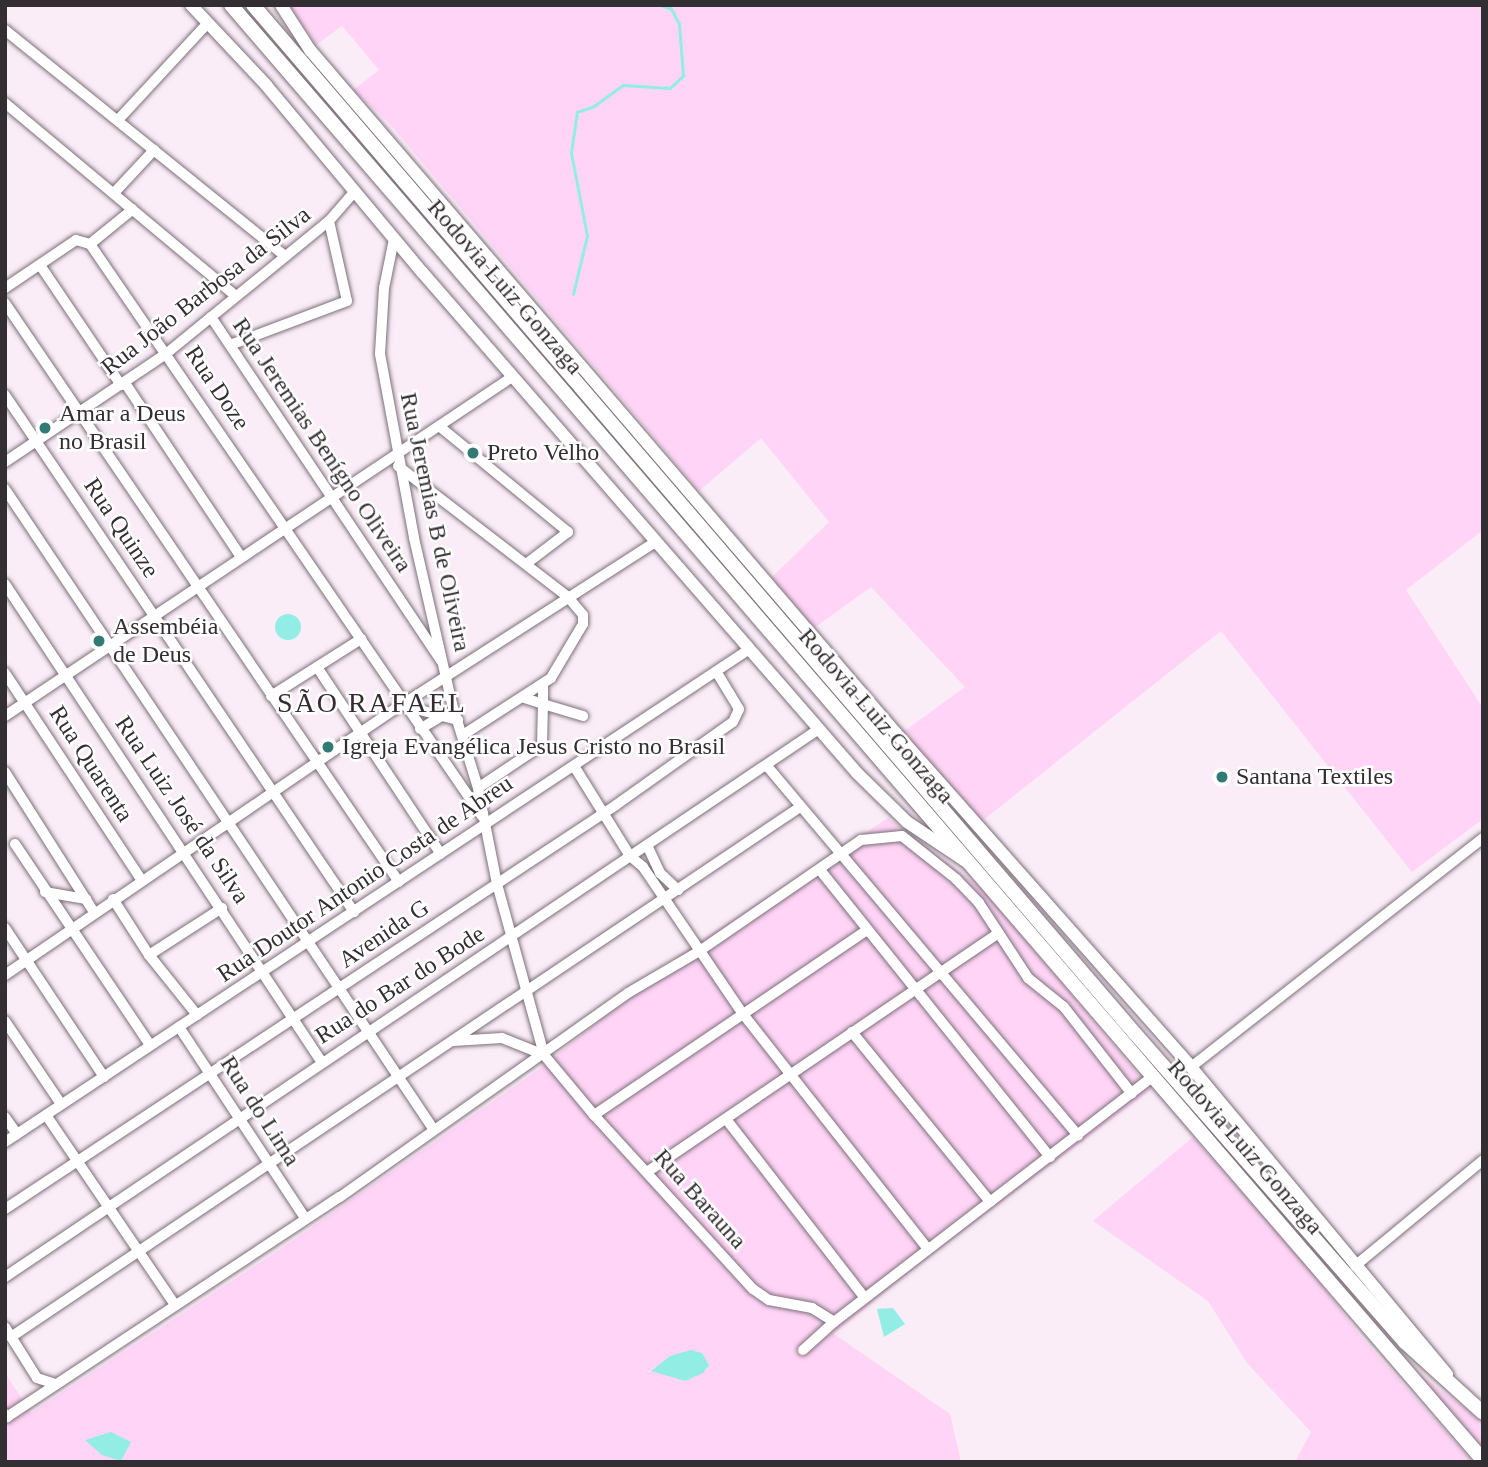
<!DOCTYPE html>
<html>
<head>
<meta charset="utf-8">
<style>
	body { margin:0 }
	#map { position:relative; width:1488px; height:1467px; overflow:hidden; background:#faedf7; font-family:"Times New Roman",serif }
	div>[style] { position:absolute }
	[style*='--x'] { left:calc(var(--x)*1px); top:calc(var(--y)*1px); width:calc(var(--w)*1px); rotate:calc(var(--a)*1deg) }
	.green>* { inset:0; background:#ffd4f6 }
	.water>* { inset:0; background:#92eee4 }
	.round { border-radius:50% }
	.stream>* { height:2.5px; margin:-1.25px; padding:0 1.25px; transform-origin:1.25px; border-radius:1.25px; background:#92eee4 }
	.roads { filter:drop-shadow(0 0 2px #7c7079) drop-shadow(0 0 2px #7c7079) }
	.minor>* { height:10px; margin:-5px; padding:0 5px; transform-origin:5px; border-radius:5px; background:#fff }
	.major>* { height:12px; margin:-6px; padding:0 6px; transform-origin:6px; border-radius:6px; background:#fff }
	.highway>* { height:14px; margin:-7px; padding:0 7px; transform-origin:7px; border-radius:7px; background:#fff }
	.dots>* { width:19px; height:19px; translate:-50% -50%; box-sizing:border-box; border:4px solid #fff; border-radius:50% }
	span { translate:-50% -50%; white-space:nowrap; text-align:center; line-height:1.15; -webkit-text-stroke:5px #fff; paint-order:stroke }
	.street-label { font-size:24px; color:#332e32 }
	.poi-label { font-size:24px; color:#332e32 }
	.left { translate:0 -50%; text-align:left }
	.quarter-label { font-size:28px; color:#352c33; letter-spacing:2px }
	.frame { position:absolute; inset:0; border:7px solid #332e32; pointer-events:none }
</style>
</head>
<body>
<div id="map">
	<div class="green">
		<div style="clip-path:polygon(289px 5px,1483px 5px,1483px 530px,1406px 590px,1483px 708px,1483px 819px,1412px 872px,1221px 631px,982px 821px,903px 732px,965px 687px,871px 587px,814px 628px,771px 578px,829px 522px,761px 438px,699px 491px,389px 123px,353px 90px,379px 70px,342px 26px,316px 45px)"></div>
		<div style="clip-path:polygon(888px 818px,984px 890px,1151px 1090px,917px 1266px,834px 1334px,950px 1414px,961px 1462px,5px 1462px,5px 1373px,31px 1413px,279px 1250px,538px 1070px,686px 950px)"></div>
		<div style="clip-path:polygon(1193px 1137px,1310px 1270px,1363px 1339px,1473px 1462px,1295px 1462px,1311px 1432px,1247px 1363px,1208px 1301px,1093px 1221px)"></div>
		<div style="clip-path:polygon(1411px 1368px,1483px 1421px,1483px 1448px)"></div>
	</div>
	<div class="water">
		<div class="round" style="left:275px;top:614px;width:26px;height:26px"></div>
		<div style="clip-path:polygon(893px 1308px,905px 1324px,884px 1337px,877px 1309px)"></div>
		<div style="clip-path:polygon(691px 1350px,702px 1353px,709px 1365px,703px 1373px,685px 1381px,651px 1371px,670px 1356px)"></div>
		<div style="clip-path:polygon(111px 1432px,131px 1442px,121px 1461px,102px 1455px,85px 1440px)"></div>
	</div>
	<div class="stream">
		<div style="--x:573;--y:294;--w:60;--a:-76.4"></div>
		<div style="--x:587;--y:236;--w:85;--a:-100.9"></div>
		<div style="--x:571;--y:153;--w:41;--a:-81.7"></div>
		<div style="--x:577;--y:112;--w:18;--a:-19"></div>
		<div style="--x:594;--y:106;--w:36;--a:-36"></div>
		<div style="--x:623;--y:85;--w:47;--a:3.7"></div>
		<div style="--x:670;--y:88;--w:18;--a:-43"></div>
		<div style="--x:683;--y:76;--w:52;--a:-94.4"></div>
		<div style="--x:679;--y:24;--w:17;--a:-118"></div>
		<div style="--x:671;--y:9;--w:13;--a:-162"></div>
	</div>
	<div class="roads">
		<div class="minor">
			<div style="--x:5;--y:30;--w:360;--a:38.9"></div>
			<div style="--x:5;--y:103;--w:301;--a:39.9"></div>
			<div style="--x:118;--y:120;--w:131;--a:-47.2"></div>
			<div style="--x:114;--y:193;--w:59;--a:-47.1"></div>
			<div style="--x:394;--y:239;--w:50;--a:101.5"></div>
			<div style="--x:384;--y:288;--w:66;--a:93.5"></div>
			<div style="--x:380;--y:354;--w:187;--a:79.5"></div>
			<div style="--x:414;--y:538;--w:170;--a:77.1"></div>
			<div style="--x:452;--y:704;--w:88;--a:72.8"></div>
			<div style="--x:478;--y:788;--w:98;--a:78.8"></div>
			<div style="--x:497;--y:884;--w:177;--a:74.6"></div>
			<div style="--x:544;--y:1055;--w:78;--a:50.2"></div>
			<div style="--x:594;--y:1115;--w:236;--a:47.6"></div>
			<div style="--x:753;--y:1289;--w:19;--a:35"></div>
			<div style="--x:769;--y:1300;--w:44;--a:10.5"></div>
			<div style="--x:812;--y:1308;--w:26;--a:32"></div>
			<div style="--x:834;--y:1322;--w:404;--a:-37.6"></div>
			<div style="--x:90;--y:244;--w:55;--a:-39.1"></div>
			<div style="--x:40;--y:265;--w:145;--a:56"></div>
			<div style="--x:5;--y:288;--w:86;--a:-34.1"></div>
			<div style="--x:76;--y:240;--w:15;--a:16"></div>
			<div style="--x:90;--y:244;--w:693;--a:55.58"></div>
			<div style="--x:5;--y:303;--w:700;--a:55.77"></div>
			<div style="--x:211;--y:317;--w:413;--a:56.2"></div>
			<div style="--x:230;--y:345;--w:125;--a:-20.6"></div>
			<div style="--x:347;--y:301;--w:82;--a:-102.7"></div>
			<div style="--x:125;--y:383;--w:209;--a:56.3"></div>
			<div style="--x:5;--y:395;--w:624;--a:55.98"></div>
			<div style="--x:439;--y:426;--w:167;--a:39.4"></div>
			<div style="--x:568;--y:532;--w:53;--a:142.7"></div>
			<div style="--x:5;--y:462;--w:195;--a:-33.9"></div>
			<div style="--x:167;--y:353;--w:209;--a:-39.2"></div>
			<div style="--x:329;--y:221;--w:40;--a:-49"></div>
			<div style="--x:398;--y:466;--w:215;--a:37.6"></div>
			<div style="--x:568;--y:597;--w:23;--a:50"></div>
			<div style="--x:583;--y:615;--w:9;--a:90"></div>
			<div style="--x:583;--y:624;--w:63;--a:120.7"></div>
			<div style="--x:551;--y:678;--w:105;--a:147.1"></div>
			<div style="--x:5;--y:489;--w:771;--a:56.21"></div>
			<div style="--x:5;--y:584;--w:572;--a:56.48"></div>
			<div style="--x:317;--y:667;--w:224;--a:56.5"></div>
			<div style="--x:5;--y:673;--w:247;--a:56.6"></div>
			<div style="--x:543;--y:684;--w:20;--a:90"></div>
			<div style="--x:543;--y:704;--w:42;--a:16.7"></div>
			<div style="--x:271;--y:696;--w:107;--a:-32.3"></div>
			<div style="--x:405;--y:706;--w:55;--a:14.8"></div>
			<div style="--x:5;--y:716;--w:610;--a:-33.77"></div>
			<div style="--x:420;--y:729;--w:26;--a:-31"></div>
			<div style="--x:574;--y:766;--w:106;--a:58.1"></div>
			<div style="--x:630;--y:856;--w:17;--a:40"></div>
			<div style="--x:643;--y:867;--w:178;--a:55.8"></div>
			<div style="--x:743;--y:1014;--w:299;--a:51.8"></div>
			<div style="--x:767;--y:766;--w:483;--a:49.9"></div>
			<div style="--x:5;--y:772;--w:166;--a:57.6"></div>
			<div style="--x:478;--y:788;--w:77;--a:-33.9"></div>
			<div style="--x:542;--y:745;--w:41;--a:-88.6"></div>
			<div style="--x:543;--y:704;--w:22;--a:-162"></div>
			<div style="--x:15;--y:844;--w:242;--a:56.1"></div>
			<div style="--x:647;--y:845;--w:31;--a:65"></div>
			<div style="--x:660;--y:873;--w:25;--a:43"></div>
			<div style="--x:820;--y:870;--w:368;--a:51.3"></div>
			<div style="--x:45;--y:892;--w:42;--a:9.7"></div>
			<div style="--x:113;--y:899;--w:67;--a:57.3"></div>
			<div style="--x:149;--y:955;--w:77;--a:51.3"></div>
			<div style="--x:5;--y:928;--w:179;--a:56.4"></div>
			<div style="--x:149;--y:955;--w:87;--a:-32.8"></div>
			<div style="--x:5;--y:975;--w:482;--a:-34.3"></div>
			<div style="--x:403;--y:704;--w:300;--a:-32.7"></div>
			<div style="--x:5;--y:1021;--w:100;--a:56"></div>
			<div style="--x:179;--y:1027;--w:229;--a:56.6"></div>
			<div style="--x:852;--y:1032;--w:219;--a:50.9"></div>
			<div style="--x:453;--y:1041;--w:49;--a:-3.5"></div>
			<div style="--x:502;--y:1038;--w:45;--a:22"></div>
			<div style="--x:1191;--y:1067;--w:371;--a:-38.1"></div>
			<div style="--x:46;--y:1115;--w:230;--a:55.8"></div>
			<div style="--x:594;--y:1115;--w:330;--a:-34.1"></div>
			<div style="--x:5;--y:1117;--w:21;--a:55"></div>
			<div style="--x:726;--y:1119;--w:225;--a:52.2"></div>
			<div style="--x:5;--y:1142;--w:891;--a:-33.51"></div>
			<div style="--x:647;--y:1172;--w:425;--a:-34.2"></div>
			<div style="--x:5;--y:1209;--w:732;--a:-33.47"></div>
			<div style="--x:616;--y:805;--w:143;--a:-35.4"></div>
			<div style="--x:733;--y:722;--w:14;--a:-65"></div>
			<div style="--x:739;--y:709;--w:44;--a:-121.2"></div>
			<div style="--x:1355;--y:1266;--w:166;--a:-39.6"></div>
			<div style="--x:5;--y:1277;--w:981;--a:-33.95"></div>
			<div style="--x:5;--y:1327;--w:60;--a:57.9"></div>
			<div style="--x:37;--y:1378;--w:20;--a:18"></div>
			<div style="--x:11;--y:1337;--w:950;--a:-33.89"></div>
			<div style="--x:803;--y:1350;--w:42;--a:-42.1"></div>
			<div style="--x:5;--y:1414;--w:4;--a:56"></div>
			<div style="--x:7;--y:1417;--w:399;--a:-33.5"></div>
			<div style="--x:340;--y:1197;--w:353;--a:-35.3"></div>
			<div style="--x:628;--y:993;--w:81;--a:-30.4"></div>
			<div style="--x:698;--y:952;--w:198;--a:-34.5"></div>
			<div style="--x:861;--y:840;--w:41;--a:-5.6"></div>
			<div style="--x:902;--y:836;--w:69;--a:38.5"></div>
			<div style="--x:956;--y:879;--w:33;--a:46"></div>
			<div style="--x:979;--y:903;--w:90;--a:56.8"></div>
			<div style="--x:1028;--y:978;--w:46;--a:38.9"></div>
			<div style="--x:1064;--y:1007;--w:110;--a:52"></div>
		</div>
		<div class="major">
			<div style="--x:191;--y:5;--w:110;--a:46.8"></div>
			<div style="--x:266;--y:85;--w:244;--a:50.2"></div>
			<div style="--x:422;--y:272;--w:663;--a:49.03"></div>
			<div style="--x:857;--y:773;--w:70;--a:44.4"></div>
			<div style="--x:907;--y:822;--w:72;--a:33.7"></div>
			<div style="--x:281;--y:5;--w:54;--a:57.2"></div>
			<div style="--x:310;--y:50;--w:899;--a:49.38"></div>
			<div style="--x:895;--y:732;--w:447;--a:48.5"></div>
			<div style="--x:1191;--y:1067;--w:400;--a:50.2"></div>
		</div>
		<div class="highway">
			<div style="--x:231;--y:5;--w:1920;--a:49.29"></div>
			<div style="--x:253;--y:5;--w:1338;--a:49.39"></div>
			<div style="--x:1124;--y:1021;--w:427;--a:48.8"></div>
			<div style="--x:1405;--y:1342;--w:105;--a:42.3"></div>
		</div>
	</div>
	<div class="dots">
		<div style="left:45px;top:428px;background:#337a74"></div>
		<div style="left:473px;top:453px;background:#337a74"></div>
		<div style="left:99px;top:641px;background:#337a74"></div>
		<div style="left:328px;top:747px;background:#337a74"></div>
		<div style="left:1222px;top:777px;background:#337a74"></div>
	</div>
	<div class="street-label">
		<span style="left:505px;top:287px;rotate:49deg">Rodovia Luiz Gonzaga</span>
		<span style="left:206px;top:291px;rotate:-38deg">Rua João Barbosa da Silva</span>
		<span style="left:217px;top:388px;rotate:56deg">Rua Doze</span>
		<span style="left:322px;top:445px;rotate:56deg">Rua Jeremias Benígno Oliveira</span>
		<span style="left:435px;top:522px;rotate:78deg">Rua Jeremias B de Oliveira</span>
		<span style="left:121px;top:528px;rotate:56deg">Rua Quinze</span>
		<span style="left:876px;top:716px;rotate:49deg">Rodovia Luiz Gonzaga</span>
		<span style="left:91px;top:764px;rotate:57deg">Rua Quarenta</span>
		<span style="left:182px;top:810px;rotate:56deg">Rua Luiz José da Silva</span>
		<span style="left:365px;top:879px;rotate:-34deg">Rua Doutor Antonio Costa de Abreu</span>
		<span style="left:384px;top:934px;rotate:-34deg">Avenida G</span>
		<span style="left:400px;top:985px;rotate:-33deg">Rua do Bar do Bode</span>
		<span style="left:260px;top:1111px;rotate:57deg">Rua do Lima</span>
		<span style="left:1245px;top:1147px;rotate:49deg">Rodovia Luiz Gonzaga</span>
		<span style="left:700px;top:1199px;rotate:48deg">Rua Barauna</span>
	</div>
	<div class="poi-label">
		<span class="left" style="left:59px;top:428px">Amar a Deus<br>no Brasil</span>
		<span class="left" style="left:487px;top:453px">Preto Velho</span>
		<span class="left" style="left:113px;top:641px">Assembéia<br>de Deus</span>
		<span class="left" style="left:342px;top:747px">Igreja Evangélica Jesus Cristo no Brasil</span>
		<span class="left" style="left:1236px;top:777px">Santana Textiles</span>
	</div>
	<div class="quarter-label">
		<span style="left:372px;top:703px">SÃO RAFAEL</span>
	</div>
	<div class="frame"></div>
</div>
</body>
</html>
